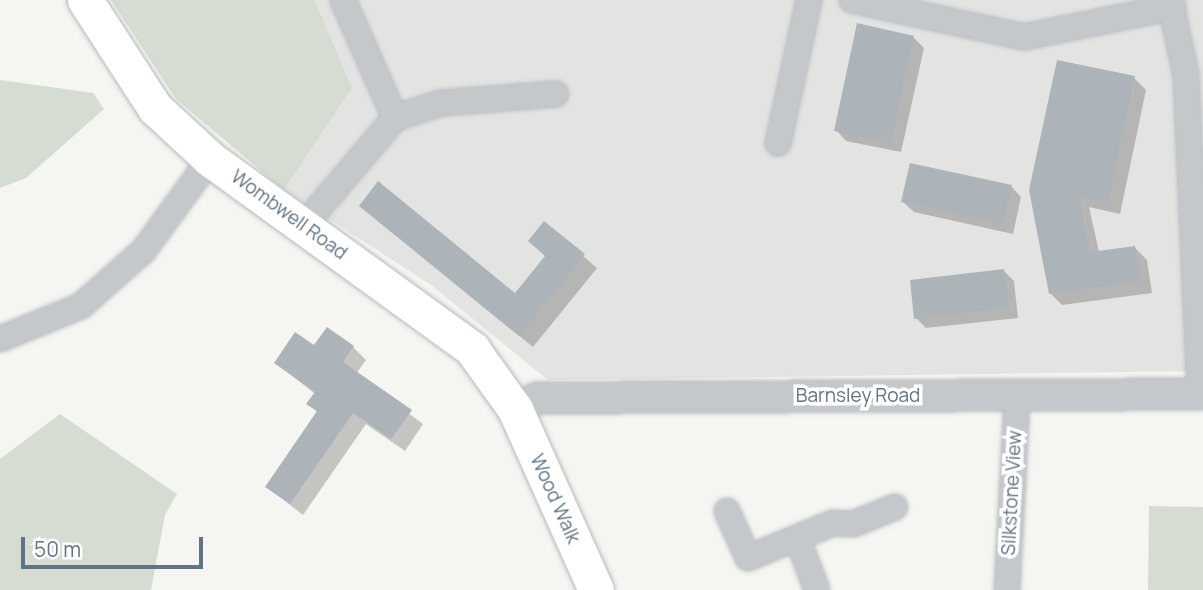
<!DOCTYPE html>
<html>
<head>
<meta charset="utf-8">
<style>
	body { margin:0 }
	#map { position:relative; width:1203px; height:590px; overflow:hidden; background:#f5f5f1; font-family:Manrope,sans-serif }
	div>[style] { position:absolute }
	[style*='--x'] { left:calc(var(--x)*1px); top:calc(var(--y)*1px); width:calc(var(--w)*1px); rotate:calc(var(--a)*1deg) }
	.built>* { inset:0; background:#e3e4e2 }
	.green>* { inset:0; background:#d5ddd2 }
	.shadow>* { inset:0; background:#0003 }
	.building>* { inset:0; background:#acb4ba }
	.roads { filter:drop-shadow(0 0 2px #b6bbc0) drop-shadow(0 0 2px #b6bbc0) }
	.minor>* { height:24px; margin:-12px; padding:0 12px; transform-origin:12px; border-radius:12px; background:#c4c8cb }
	.tertiary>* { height:30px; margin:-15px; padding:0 15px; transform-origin:15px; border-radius:15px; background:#c4c8cb }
	.secondary>* { height:35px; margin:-17.5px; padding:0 17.5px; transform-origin:17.5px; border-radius:17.5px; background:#fff }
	span { translate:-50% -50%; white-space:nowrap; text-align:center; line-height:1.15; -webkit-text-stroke:7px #fff; paint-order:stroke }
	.street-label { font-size:19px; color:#617485 }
	.scale { position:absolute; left:21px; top:537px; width:182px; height:32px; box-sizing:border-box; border:4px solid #617485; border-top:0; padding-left:9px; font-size:21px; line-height:24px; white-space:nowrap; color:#617485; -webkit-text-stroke:5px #fff; paint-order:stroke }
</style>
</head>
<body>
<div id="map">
	<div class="built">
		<div style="clip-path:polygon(315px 0,1203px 0,1203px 371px,548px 380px,431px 285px,284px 190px,352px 88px)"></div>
	</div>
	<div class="green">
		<div style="clip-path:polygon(111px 0,315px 0,352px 88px,284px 190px,176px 99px)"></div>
		<div style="clip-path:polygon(0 80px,93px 93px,104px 109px,26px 178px,0 188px)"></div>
		<div style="clip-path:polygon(60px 414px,177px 494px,165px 515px,151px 590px,0 590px,0 459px)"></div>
		<div style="clip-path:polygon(1149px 506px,1203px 507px,1203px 590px,1148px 590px)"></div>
	</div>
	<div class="shadow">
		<div style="clip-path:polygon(913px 37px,924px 48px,901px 152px,846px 141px,836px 130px)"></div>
		<div style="clip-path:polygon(1134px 78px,1146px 90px,1120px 214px,1089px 207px,1099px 252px,1135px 248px,1147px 260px,1152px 293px,1062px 305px,1050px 293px,1031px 190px)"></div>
		<div style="clip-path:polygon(1011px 186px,1021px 197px,1013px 234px,914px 212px,903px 202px)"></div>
		<div style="clip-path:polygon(361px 206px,516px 295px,547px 257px,544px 223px,597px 268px,533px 347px)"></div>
		<div style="clip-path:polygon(1004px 271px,1014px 281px,1018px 318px,926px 328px,916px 318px)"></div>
		<div style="clip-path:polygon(315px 347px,353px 347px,366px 360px,356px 374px,423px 424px,405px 451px,366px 424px,303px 515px,267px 487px,318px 413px,308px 403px,315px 394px,276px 363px)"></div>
	</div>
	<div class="building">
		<div style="clip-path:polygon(857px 23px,914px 36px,891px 143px,834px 131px)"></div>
		<div style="clip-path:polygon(1057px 60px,1135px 76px,1108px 203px,1079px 197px,1090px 252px,1135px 246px,1141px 282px,1049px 294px,1029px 190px)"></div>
		<div style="clip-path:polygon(910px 163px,1012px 185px,1003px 224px,901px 202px)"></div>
		<div style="clip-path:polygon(378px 181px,515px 293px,545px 256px,528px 241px,544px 221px,585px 254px,519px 336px,359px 206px)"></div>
		<div style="clip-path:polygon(1004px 269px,1009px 308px,914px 319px,910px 280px)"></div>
		<div style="clip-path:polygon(327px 327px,354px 346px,343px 362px,412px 410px,391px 439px,353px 413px,290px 504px,265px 487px,317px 411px,306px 404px,315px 392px,274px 363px,295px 332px,314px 345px)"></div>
	</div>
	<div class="roads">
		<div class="minor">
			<div style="--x:852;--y:0;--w:176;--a:12.1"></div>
			<div style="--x:1024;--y:37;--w:152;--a:-11.4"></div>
			<div style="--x:1170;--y:0;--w:77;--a:78"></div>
			<div style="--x:1186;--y:75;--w:319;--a:87.5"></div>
			<div style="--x:395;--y:118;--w:48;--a:-18.1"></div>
			<div style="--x:441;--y:103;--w:115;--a:-4.5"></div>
			<div style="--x:778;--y:143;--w:146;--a:-77.8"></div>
			<div style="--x:304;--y:225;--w:140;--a:-49.6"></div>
			<div style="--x:395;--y:118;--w:129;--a:-113.8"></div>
			<div style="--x:0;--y:339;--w:87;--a:-22.2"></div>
			<div style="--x:81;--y:306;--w:84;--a:-41.6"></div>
			<div style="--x:144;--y:250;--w:112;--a:-54"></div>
			<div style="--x:727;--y:511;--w:51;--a:65.9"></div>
			<div style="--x:748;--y:558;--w:92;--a:-22.4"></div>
			<div style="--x:833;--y:523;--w:20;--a:3"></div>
			<div style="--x:853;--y:524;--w:45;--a:-22"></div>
			<div style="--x:798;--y:540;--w:53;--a:69.2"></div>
			<div style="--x:1007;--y:590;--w:193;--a:-87"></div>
		</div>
		<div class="tertiary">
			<div style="--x:515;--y:409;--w:25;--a:-26"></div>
			<div style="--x:538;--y:398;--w:665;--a:-0.34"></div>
		</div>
		<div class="secondary">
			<div style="--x:85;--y:0;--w:129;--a:57.1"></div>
			<div style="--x:155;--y:108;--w:75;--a:42.8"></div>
			<div style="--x:210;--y:159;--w:324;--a:35.9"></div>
			<div style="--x:472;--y:349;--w:74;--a:54.4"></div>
			<div style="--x:515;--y:409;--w:198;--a:65.9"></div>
		</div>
	</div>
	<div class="street-label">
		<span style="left:289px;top:215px;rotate:36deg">Wombwell Road</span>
		<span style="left:858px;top:396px">Barnsley Road</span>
		<span style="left:1012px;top:493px;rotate:-87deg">Silkstone View</span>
		<span style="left:555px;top:499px;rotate:66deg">Wood Walk</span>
	</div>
	<div class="scale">50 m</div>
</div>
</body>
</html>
